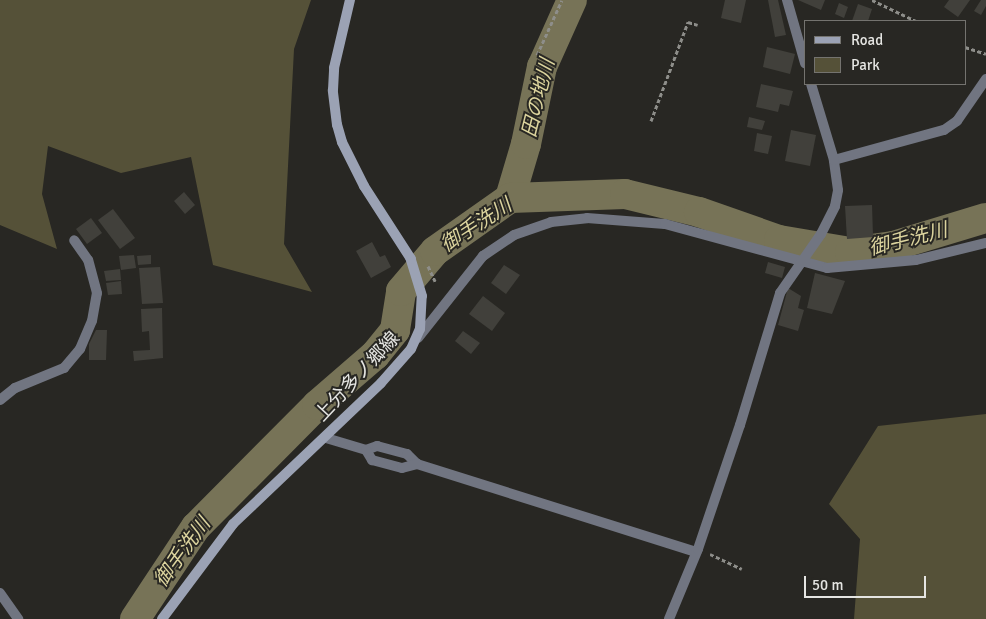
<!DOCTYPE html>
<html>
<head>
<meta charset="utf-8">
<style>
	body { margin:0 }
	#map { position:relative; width:986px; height:619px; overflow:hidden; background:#282723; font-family:Signika,"Noto Sans JP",sans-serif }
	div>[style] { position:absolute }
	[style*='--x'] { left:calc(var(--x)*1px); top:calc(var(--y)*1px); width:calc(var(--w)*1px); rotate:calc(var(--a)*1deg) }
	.green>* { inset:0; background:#555138 }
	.river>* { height:30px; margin:-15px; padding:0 15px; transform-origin:15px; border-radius:15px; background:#777357 }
	.building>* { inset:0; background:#41403b }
	.path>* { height:3px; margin-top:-1.5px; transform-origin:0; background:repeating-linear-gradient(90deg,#8e8e8a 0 4px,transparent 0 6.5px) }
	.street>* { height:10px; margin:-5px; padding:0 5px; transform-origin:5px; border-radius:5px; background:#717581 }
	.secondary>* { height:10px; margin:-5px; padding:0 5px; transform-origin:5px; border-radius:5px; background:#9ba2b4 }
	span { translate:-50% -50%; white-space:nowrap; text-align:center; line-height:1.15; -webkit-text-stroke:4px #282723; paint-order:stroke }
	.street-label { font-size:19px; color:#e5e5e2 }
	.water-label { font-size:20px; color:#dcd49e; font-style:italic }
	.legend { position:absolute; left:804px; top:20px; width:162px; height:65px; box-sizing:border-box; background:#282723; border:1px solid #74736f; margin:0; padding:6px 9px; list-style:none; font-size:15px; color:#e5e5e2 }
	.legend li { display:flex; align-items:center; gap:10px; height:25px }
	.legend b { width:25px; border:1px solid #74736f }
	.scale { position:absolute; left:804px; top:576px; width:122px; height:22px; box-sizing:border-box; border:2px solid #e5e5e2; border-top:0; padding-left:6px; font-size:15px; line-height:18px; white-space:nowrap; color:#e5e5e2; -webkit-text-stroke:4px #282723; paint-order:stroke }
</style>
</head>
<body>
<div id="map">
	<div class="green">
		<div style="clip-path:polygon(0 0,311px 0,294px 49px,284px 244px,312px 292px,213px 265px,191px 157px,121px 173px,48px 146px,42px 194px,57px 249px,0 225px)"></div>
		<div style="clip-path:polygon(986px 414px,986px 619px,854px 619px,860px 539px,829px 504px,878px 426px)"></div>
	</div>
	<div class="river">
		<div style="--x:510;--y:198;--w:56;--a:-73.5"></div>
		<div style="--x:526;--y:144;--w:79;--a:-78.3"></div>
		<div style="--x:542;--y:67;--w:73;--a:-65.9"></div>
		<div style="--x:135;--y:619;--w:110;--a:-56.5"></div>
		<div style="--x:196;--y:527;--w:172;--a:-45.2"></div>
		<div style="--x:317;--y:405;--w:77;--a:-40.8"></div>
		<div style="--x:375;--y:355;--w:32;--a:-51"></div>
		<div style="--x:395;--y:330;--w:39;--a:-81"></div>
		<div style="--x:401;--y:291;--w:52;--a:-49.6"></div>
		<div style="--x:435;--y:251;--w:92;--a:-35.2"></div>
		<div style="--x:510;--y:198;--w:115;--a:-2"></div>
		<div style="--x:625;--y:194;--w:76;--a:13.7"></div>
		<div style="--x:699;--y:212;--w:85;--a:19.3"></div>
		<div style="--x:779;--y:240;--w:72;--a:9.6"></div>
		<div style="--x:850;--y:252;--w:43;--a:-7.9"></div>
		<div style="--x:893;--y:246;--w:97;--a:-16.8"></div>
	</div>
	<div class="building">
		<div style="clip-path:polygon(725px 0,746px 0,741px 23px,721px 18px)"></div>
		<div style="clip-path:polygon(768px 0,778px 0,786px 35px,775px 37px)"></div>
		<div style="clip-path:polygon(798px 0,825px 0,821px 10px)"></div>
		<div style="clip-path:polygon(949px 0,970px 0,958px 17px,944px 7px)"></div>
		<div style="clip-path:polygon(981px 0,986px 0,986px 6px,981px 15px,974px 11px)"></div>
		<div style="clip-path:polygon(839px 3px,848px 7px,844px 18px,835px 14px)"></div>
		<div style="clip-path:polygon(858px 4px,872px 9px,868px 21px,852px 21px)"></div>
		<div style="clip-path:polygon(767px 47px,795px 54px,790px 74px,763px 67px)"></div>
		<div style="clip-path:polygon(761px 84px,793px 91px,789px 106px,780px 104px,778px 112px,756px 107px)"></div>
		<div style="clip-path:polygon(749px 117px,765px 121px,762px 130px,747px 127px)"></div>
		<div style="clip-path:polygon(791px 130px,816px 135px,810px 166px,785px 161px)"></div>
		<div style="clip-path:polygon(757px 133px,772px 136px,768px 154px,754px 151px)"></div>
		<div style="clip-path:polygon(184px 192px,195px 205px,185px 214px,174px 201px)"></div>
		<div style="clip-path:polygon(872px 205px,873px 237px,847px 239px,845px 206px)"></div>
		<div style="clip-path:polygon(113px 209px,135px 238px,120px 249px,98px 220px)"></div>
		<div style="clip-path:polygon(91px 218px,102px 233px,87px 244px,76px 229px)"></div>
		<div style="clip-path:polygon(372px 242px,380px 257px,385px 255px,391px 267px,371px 278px,356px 251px)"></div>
		<div style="clip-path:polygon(134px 255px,136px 268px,121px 270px,119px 256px)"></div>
		<div style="clip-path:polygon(151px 255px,151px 264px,138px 265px,137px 256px)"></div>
		<div style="clip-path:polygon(768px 262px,785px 267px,782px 278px,765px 273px)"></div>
		<div style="clip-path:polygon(504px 265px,520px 275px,506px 294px,491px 283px)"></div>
		<div style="clip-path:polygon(160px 267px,163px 303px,142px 304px,139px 268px)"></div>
		<div style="clip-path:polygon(120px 269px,121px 280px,106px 281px,104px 271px)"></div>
		<div style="clip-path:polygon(815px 273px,845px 281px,832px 314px,807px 308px)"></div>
		<div style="clip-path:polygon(121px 281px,122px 294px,108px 295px,106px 283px)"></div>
		<div style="clip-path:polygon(788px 288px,801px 296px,798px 308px,804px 310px,798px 331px,778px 325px)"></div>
		<div style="clip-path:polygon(483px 296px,505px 313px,492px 331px,469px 314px)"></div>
		<div style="clip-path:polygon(162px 308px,163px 358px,134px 361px,133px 351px,150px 350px,149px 331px,142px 332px,141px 309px)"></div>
		<div style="clip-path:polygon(96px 330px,107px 330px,106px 360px,89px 360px,89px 344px)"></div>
		<div style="clip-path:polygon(463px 331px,480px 343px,471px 354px,455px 341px)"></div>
	</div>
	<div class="path">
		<div style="--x:872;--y:0;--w:49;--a:25.5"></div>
		<div style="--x:965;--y:47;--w:22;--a:18"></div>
		<div style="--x:537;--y:55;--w:60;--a:-65.6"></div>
		<div style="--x:651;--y:121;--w:106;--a:-69.5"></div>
		<div style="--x:688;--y:22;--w:10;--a:17"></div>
		<div style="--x:428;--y:266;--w:17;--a:65"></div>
		<div style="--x:710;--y:554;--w:35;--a:25"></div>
	</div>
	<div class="street">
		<div style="--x:787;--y:0;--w:66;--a:74.1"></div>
		<div style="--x:834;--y:160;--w:114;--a:-15.3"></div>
		<div style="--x:944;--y:130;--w:16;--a:-35"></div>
		<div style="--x:957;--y:121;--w:51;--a:-55.4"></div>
		<div style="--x:418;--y:338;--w:105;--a:-51.6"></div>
		<div style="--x:483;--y:256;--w:37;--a:-34"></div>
		<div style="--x:514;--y:235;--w:39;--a:-19"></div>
		<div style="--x:551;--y:222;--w:36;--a:-6"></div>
		<div style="--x:587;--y:218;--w:78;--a:4.4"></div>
		<div style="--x:665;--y:224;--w:168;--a:15.2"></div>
		<div style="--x:827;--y:268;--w:89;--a:-5.1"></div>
		<div style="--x:916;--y:260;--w:72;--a:-13.7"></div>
		<div style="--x:0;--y:400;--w:19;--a:-39"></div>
		<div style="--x:15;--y:388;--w:53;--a:-22.2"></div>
		<div style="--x:64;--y:368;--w:25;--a:-50"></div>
		<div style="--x:80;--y:349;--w:30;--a:-67"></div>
		<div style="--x:92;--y:321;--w:28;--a:-80"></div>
		<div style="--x:97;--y:293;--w:34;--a:-105"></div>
		<div style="--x:88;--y:260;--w:24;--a:-125"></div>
		<div style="--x:326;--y:438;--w:42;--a:16.7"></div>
		<div style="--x:366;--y:450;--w:12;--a:-20"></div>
		<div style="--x:377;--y:446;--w:31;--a:15"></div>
		<div style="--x:407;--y:454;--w:14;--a:45"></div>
		<div style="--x:417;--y:464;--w:293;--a:17.5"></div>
		<div style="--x:366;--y:450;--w:12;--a:59"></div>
		<div style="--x:372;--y:460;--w:31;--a:15"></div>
		<div style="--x:402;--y:468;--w:16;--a:-15"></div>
		<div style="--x:0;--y:593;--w:32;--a:55"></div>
		<div style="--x:669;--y:619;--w:76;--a:-67.5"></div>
		<div style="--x:698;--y:549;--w:131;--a:-71.3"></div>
		<div style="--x:740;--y:425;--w:138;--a:-73.1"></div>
		<div style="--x:780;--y:293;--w:72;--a:-55.2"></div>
		<div style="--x:821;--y:234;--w:31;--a:-63"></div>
		<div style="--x:835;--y:206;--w:16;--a:-79"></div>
		<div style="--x:838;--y:190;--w:30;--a:-98"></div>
		<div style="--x:834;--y:160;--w:79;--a:-106.8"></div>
	</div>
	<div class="secondary">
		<div style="--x:162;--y:619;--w:119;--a:-53.2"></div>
		<div style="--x:233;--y:524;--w:204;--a:-43.6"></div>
		<div style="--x:381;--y:383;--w:45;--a:-48.6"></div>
		<div style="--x:411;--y:349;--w:22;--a:-66"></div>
		<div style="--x:420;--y:329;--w:33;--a:-87"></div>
		<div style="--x:422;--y:296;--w:39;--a:-107"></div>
		<div style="--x:411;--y:259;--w:87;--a:-122.8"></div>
		<div style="--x:364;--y:186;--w:49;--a:-116.6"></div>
		<div style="--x:342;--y:142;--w:18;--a:-106"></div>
		<div style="--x:337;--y:125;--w:35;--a:-97"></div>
		<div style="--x:333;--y:90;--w:22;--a:-87"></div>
		<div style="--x:334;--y:68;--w:70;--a:-76.8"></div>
	</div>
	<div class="street-label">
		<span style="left:358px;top:377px;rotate:-47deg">上分多ノ郷線</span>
	</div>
	<div class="water-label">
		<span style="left:538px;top:98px;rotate:-76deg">田の地川</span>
		<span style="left:476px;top:225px;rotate:-33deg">御手洗川</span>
		<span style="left:908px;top:239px;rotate:-14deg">御手洗川</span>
		<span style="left:182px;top:552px;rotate:-54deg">御手洗川</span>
	</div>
	<ul class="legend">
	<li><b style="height:6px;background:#9ba2b4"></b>Road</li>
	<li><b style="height:14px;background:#555138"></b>Park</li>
	</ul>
	<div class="scale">50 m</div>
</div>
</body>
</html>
